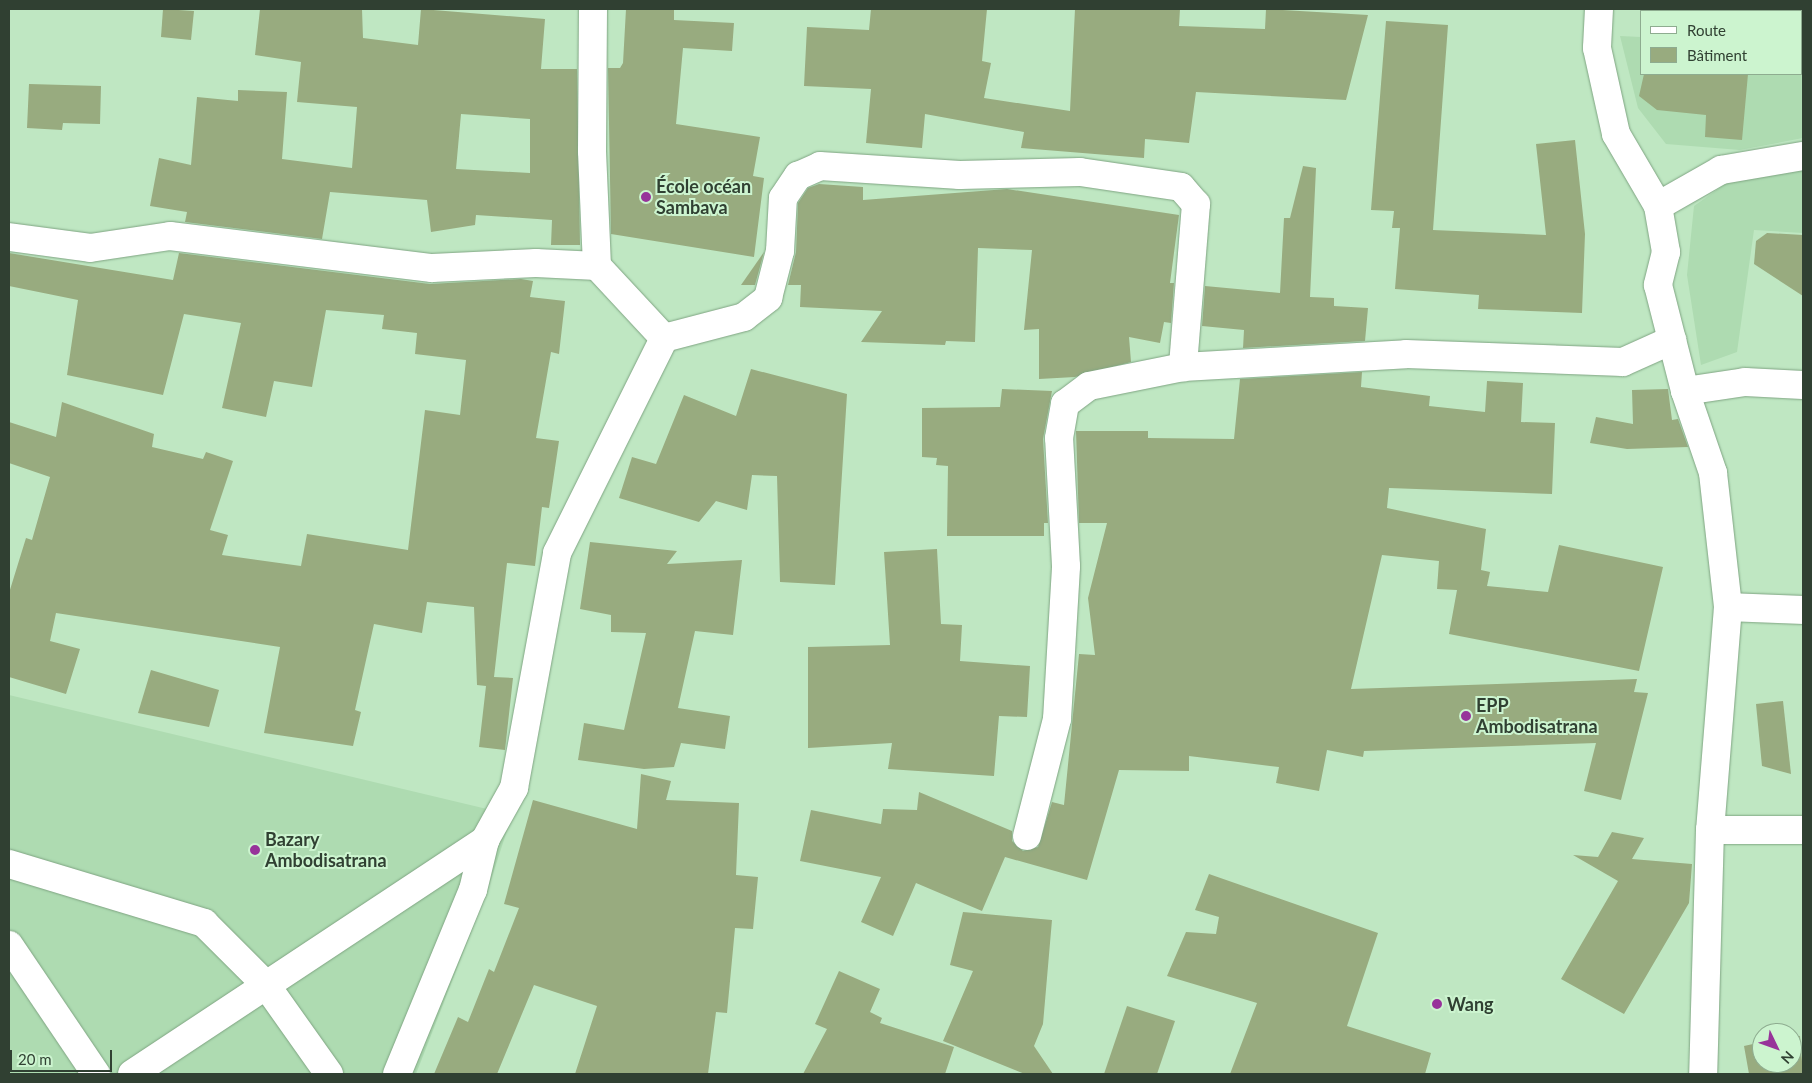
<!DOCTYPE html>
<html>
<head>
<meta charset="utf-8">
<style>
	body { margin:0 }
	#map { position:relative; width:1812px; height:1083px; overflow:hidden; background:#bfe7c2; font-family:Lato,sans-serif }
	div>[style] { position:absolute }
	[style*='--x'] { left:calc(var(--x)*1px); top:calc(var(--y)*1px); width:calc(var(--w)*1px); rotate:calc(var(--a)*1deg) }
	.built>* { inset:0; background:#aedbb1 }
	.building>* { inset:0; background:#98ab7f }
	.roads { filter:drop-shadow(0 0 1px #7fa482) drop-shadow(0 0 1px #7fa482) }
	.street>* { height:28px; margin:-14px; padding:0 14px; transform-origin:14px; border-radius:14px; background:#fff }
	.dots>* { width:14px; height:14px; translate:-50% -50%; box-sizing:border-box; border:2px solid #ccf4cf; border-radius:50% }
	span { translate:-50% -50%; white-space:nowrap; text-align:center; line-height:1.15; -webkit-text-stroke:4px #ccf4cf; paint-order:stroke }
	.poi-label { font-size:18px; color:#304032; font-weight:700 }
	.left { translate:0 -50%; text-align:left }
	.frame { position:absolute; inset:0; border:10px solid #304032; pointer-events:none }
	.legend { position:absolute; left:1640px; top:10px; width:162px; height:65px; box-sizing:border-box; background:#ccf4cf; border:1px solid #8eac90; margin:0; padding:6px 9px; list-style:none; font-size:15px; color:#304032 }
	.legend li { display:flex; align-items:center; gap:10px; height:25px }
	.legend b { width:25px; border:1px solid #8eac90 }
	.north { position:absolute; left:1752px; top:1023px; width:50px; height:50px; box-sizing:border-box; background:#ccf4cf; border:1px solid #8eac90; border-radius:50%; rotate:132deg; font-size:14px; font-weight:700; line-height:20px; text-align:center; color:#304032 }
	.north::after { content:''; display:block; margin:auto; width:18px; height:22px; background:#97339a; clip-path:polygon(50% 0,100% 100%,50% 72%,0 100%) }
	.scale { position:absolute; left:10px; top:1050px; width:102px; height:22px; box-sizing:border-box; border:2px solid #304032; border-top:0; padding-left:6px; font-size:15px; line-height:18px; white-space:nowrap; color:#304032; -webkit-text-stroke:4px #ccf4cf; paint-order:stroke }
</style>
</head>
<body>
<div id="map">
	<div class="built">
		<div style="clip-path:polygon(1797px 11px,1803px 11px,1803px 138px,1740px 150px,1666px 144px,1638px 108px,1620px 36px,1641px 37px,1641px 74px,1801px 74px,1801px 11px)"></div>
		<div style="clip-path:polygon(1803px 163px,1803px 233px,1754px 230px,1737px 352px,1701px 365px,1687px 275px,1694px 206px,1741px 173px)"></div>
		<div style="clip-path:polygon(9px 695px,512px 815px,489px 886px,416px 1074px,9px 1074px)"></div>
	</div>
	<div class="building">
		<div style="clip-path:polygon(163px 9px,194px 11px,191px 40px,161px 37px)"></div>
		<div style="clip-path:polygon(evenodd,260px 9px,362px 9px,363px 38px,418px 45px,421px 9px,545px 19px,541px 69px,577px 69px,580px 245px,551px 245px,552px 220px,476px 215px,475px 225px,431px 232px,427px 200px,330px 192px,322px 239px,185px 222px,187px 212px,150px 206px,159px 158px,191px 165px,197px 97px,238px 101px,238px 90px,287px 92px,282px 159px,352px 168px,357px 107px,297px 102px,301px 62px,255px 55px,260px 9px,461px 114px,530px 119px,530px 173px,456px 169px,461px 114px)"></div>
		<div style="clip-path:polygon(626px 9px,674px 9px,674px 20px,734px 23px,732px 51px,683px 48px,676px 124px,760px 137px,753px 176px,764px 178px,754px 257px,611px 234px,608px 68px,620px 68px,623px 63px)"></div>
		<div style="clip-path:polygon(871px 9px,987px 9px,982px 61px,991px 63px,984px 98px,1070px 111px,1075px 9px,1180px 9px,1179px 26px,1265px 29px,1266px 9px,1368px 15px,1346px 100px,1196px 92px,1189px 143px,1145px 139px,1144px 158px,1021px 148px,1024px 132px,925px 114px,922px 148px,866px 143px,871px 89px,804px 86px,807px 27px,869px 30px)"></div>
		<div style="clip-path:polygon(1386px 21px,1448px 25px,1433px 230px,1546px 235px,1536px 144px,1575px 140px,1585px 234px,1582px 313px,1478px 309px,1479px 295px,1395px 289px,1400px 228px,1392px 228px,1394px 211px,1371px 210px)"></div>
		<div style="clip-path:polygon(1644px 74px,1748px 74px,1742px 140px,1705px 137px,1706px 115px,1657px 110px,1639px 96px)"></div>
		<div style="clip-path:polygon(29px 84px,101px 86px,100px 124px,63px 123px,62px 130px,27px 128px)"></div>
		<div style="clip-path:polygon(1303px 166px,1316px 168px,1310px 297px,1334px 298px,1334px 306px,1368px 308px,1365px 341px,1243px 348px,1244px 330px,1202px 326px,1205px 286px,1280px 293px,1284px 218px,1290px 218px)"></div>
		<div style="clip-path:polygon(819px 184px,863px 187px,863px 200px,1007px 189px,1179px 215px,1170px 283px,1174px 283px,1171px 323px,1164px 322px,1160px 343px,1129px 337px,1131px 362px,1075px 377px,1039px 379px,1039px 329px,1024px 330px,1032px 250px,978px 248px,975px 342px,946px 341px,945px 345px,861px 342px,882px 311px,800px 307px,801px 285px,788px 285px,796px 252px,798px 203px,808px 188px)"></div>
		<div style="clip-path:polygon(1767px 233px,1803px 235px,1803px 296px,1754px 264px,1756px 241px)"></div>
		<div style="clip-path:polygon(764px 252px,755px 285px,741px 285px)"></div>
		<div style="clip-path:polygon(9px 253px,173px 280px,179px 253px,430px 284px,521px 279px,533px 281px,530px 297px,565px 301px,559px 354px,551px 352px,536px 438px,559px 441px,549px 508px,542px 507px,535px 566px,507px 563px,494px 677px,513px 678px,505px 750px,479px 747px,486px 686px,477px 685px,474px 607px,427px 602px,422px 633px,374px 624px,355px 710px,361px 712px,353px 746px,264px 733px,280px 647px,56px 613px,50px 641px,80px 649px,66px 694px,9px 677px,9px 593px,26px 538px,32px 540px,50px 477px,9px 463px,9px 422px,56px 437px,62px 402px,154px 434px,152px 447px,203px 459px,206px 452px,233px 461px,210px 530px,228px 535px,222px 555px,301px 566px,307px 534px,408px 550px,425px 410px,460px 415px,466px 360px,415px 354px,417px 333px,382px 329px,384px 315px,326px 310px,312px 387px,274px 381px,266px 417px,222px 408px,241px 323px,184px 314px,163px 395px,67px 375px,78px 300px,9px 286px)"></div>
		<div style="clip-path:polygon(751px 369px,847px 394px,835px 585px,780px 582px,777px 476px,752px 475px,747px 510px,716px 501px,699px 522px,619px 498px,632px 457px,656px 464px,684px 395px,736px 416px)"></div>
		<div style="clip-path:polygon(1362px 372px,1361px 387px,1430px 396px,1429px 406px,1485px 412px,1487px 381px,1523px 383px,1521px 422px,1555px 423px,1552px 494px,1389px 488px,1387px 508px,1486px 529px,1481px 570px,1490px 572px,1487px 586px,1548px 592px,1559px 545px,1663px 567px,1639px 671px,1449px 634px,1457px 590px,1437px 589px,1439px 561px,1382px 555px,1351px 689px,1637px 679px,1634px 692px,1648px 693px,1621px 800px,1584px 791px,1596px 743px,1364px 751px,1363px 757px,1327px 750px,1319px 791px,1276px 783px,1279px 767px,1189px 756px,1189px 771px,1119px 770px,1087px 880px,1005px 857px,982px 911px,916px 883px,893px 936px,861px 922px,881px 877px,800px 861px,811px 810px,881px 824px,883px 809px,917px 810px,919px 792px,1012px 831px,1012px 841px,1023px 851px,1038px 847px,1052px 802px,1064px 805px,1079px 654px,1095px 655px,1088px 598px,1107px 523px,1079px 523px,1076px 431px,1148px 431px,1148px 438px,1234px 439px,1240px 379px)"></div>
		<div style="clip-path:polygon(1002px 389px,1052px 391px,1043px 439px,1048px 523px,1044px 523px,1044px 536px,947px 536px,948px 466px,936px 465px,937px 458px,922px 457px,922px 408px,1000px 407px)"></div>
		<div style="clip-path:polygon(1668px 389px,1672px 420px,1678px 419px,1688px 447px,1627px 449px,1590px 443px,1596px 417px,1633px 424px,1632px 390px)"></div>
		<div style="clip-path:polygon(590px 542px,677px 551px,667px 564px,742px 560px,733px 635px,695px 631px,678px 708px,730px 716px,725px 749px,681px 743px,674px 767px,644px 769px,578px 760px,584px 723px,624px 730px,646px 633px,611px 632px,611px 615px,580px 609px)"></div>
		<div style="clip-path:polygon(937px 549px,941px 624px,962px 625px,960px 661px,1030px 666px,1027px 717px,999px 716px,994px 776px,888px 769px,892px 743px,808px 748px,808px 647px,890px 645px,884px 552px)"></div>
		<div style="clip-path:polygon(151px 670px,219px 690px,209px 727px,138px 713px)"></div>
		<div style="clip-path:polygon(1783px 701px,1791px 774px,1762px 766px,1756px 704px)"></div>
		<div style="clip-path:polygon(641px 774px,671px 781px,666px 800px,739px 803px,736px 875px,758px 877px,753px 929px,735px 928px,727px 1013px,716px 1012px,708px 1074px,575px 1074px,597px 1006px,534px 985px,497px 1074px,434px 1074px,458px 1017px,468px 1022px,489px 969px,494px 972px,519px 908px,504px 904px,533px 800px,637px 829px)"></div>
		<div style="clip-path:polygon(1612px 832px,1644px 838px,1632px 859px,1692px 864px,1689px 903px,1624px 1014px,1561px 979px,1618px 881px,1573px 855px,1598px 857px)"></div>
		<div style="clip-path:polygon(1209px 874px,1378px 933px,1347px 1026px,1431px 1053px,1425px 1074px,1230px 1074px,1257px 1003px,1167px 976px,1186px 932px,1216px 934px,1219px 917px,1195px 910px)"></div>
		<div style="clip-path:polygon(963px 912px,1052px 920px,1043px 1024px,1034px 1046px,1053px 1074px,1025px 1074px,943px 1041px,973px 971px,950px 965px)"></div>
		<div style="clip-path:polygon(839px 971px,880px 989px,870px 1012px,882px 1018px,880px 1023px,954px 1047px,945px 1074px,803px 1074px,827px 1029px,815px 1024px)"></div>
		<div style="clip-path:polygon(1127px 1006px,1175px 1021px,1157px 1074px,1104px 1074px)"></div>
		<div style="clip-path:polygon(1800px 1036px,1803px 1074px,1749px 1074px,1744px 1046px,1762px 1042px,1762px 1063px,1792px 1063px,1792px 1037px)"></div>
	</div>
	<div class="roads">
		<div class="street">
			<div style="--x:1599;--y:9;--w:39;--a:93"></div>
			<div style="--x:1597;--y:48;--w:88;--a:77.5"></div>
			<div style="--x:1616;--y:134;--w:83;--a:59.7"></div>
			<div style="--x:1658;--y:206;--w:47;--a:80.1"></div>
			<div style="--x:1666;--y:252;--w:34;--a:104"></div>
			<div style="--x:1658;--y:285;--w:109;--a:75.7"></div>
			<div style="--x:1685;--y:391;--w:87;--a:71.1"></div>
			<div style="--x:1713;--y:473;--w:135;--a:83.6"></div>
			<div style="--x:1728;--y:607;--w:224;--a:94.6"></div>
			<div style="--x:1710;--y:830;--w:244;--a:91.6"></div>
			<div style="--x:1658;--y:206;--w:73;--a:-29.7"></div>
			<div style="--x:1721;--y:170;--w:83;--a:-9.7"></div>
			<div style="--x:9;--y:237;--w:82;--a:7.7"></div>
			<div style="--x:90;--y:248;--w:81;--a:-8.5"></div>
			<div style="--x:170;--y:236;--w:264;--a:7"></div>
			<div style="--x:432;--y:268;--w:104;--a:-2.8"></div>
			<div style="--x:536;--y:263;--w:61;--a:2.8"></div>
			<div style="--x:664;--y:338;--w:83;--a:-14.7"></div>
			<div style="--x:744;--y:317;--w:31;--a:-38"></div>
			<div style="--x:768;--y:298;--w:49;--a:-75.7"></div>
			<div style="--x:780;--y:251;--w:53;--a:-86.8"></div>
			<div style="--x:783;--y:198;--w:27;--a:-56"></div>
			<div style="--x:798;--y:176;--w:24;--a:-24"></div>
			<div style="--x:820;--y:166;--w:140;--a:3.7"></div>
			<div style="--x:960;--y:175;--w:120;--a:-1.4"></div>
			<div style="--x:1080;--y:172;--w:102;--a:8.4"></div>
			<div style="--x:1181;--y:187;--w:23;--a:49"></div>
			<div style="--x:1196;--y:204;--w:164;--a:94.6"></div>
			<div style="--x:1685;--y:391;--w:61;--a:-8.5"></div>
			<div style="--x:1745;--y:382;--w:58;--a:3"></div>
			<div style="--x:1728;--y:607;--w:75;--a:2.3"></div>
			<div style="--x:1710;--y:830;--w:93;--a:0"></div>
			<div style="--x:1027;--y:836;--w:121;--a:-75.6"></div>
			<div style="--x:1057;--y:719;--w:153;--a:-86.6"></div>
			<div style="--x:1066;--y:566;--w:128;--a:-93.1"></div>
			<div style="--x:1059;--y:438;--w:35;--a:-80"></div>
			<div style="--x:1065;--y:404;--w:30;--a:-37"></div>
			<div style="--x:1089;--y:386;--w:96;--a:-11.4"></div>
			<div style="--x:1183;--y:367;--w:223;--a:-3.3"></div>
			<div style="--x:1406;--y:354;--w:217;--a:2.1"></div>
			<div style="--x:1623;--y:362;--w:54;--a:-24.2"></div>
			<div style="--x:9;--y:864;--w:204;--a:16.8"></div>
			<div style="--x:204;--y:923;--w:88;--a:45"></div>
			<div style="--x:266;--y:985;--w:109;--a:54.7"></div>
			<div style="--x:9;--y:945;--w:156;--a:56"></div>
			<div style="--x:132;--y:1074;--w:424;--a:-33.5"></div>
			<div style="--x:397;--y:1074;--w:199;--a:-67.6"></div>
			<div style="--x:473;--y:890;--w:51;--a:-76.5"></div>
			<div style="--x:485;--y:840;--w:60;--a:-60.9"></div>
			<div style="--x:514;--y:788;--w:239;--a:-79.6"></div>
			<div style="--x:557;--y:553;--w:240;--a:-63.5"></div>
			<div style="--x:664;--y:338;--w:98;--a:-132.9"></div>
			<div style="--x:597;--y:266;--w:115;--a:-92.5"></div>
			<div style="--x:592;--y:151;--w:142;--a:-89.6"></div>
		</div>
	</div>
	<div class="dots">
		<div style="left:646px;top:197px;background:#97339a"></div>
		<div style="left:1466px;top:716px;background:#97339a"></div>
		<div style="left:255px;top:850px;background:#97339a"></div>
		<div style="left:1437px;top:1004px;background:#97339a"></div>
	</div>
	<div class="poi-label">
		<span class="left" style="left:656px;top:197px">École océan<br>Sambava</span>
		<span class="left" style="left:1476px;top:716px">EPP<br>Ambodisatrana</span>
		<span class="left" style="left:265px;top:850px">Bazary<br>Ambodisatrana</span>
		<span class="left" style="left:1447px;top:1004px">Wang</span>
	</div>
	<div class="frame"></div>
	<ul class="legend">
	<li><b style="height:6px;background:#fff"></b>Route</li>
	<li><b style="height:14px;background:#98ab7f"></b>Bâtiment</li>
	</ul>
	<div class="north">N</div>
	<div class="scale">20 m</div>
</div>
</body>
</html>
